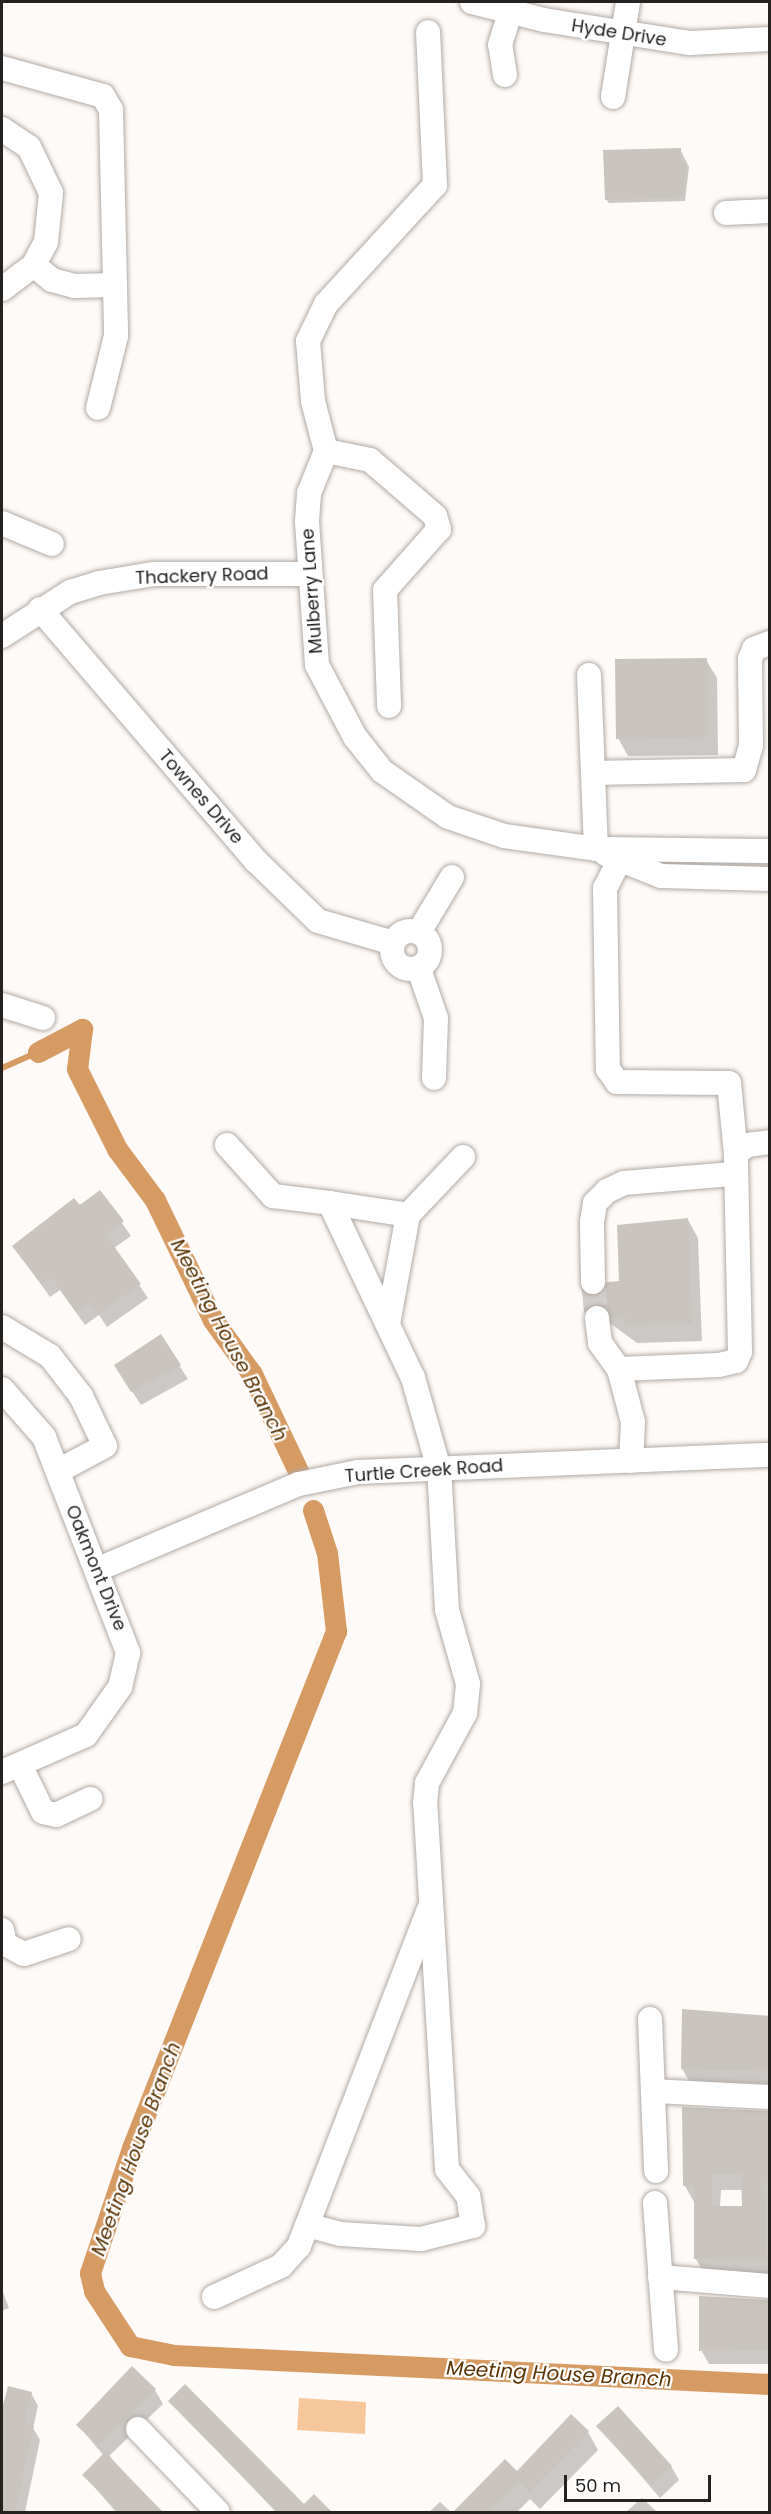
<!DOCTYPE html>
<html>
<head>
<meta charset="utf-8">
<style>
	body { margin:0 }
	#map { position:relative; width:771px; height:2514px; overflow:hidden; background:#fefaf7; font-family:Poppins,sans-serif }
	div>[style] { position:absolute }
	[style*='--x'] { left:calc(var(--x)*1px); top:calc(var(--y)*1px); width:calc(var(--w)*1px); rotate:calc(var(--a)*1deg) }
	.green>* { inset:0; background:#f7c79c }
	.shadow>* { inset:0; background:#0003 }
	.stream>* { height:6px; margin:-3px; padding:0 3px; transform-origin:3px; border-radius:3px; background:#d59b63 }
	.canal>* { height:21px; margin:-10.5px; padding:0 10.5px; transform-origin:10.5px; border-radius:10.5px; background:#d59b63 }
	.building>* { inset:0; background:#cac4bf }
	.minor-tunnel>* { height:24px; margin-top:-12px; transform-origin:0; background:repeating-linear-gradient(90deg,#d3cfcc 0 24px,transparent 0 36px) }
	.roads { filter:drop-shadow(0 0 2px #b1aaa5) drop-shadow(0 0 2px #b1aaa5) }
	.minor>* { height:24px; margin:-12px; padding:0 12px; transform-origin:12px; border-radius:12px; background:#fff }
	.minor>.ring { margin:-12px; padding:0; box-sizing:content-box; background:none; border:24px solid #fff; border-radius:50% }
	span { translate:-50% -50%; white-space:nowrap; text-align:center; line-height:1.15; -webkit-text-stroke:4.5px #fff; paint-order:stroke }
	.street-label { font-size:18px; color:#252220 }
	.water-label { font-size:20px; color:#5c3507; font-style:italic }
	.frame { position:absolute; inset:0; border:3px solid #252220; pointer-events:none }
	.scale { position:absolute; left:564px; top:2475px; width:147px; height:27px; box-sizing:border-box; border:3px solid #252220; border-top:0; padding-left:8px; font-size:18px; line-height:21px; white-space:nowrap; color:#252220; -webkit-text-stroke:4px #fff; paint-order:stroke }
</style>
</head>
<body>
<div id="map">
	<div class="green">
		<div style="clip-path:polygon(299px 2398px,366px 2402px,365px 2434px,297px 2430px)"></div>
	</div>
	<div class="shadow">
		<div style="clip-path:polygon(680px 149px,689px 167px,685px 201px,609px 203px,606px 199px)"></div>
		<div style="clip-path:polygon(706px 660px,717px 678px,718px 755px,628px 756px,618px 738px)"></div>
		<div style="clip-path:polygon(100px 1192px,131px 1236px,114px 1248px,148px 1298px,107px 1327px,99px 1315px,85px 1325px,60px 1290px,50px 1297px,14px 1246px)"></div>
		<div style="clip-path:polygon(688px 1220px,698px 1238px,702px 1341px,637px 1343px,607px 1321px,596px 1330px,585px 1312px,585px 1294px,594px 1298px,621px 1283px)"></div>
		<div style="clip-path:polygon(160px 1336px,188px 1379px,141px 1405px,124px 1379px)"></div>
		<div style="clip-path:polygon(770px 2018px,770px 2084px,690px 2082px,682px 2069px)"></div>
		<div style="clip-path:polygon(evenodd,770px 2112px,770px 2276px,705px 2275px,696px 2259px,694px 2202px,685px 2186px,770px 2112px,721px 2190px,743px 2190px,743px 2208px,720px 2207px,721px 2190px)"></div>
		<div style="clip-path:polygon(2px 2290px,9px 2308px,2px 2311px)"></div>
		<div style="clip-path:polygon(770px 2303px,770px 2364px,709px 2364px,701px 2350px)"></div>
		<div style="clip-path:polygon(9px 2388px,31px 2393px,38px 2406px,33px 2428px,40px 2440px,25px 2512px,2px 2512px,2px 2420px)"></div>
		<div style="clip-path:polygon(155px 2390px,163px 2404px,109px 2456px,162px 2512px,116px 2512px,84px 2475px,104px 2456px,78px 2425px)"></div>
		<div style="clip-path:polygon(170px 2401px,304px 2506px,314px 2496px,330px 2512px,276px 2512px)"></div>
		<div style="clip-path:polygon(598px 2426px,671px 2466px,679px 2480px,660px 2498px)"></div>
		<div style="clip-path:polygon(588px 2432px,598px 2450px,540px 2509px,530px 2499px,517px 2512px,455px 2512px,505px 2461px,517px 2473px)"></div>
		<div style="clip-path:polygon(642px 2498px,657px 2512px,626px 2512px)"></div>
		<div style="clip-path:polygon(440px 2502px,451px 2512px,429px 2512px)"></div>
	</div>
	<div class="stream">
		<div style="--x:2;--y:1068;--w:39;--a:-24"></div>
	</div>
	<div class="canal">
		<div style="--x:38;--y:1052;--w:50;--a:-27.6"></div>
		<div style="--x:82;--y:1029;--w:40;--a:97.1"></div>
		<div style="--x:77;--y:1069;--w:89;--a:63.4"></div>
		<div style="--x:117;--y:1149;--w:64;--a:53.3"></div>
		<div style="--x:155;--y:1200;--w:133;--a:64.2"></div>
		<div style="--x:213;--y:1320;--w:67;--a:54.2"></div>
		<div style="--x:252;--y:1374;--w:112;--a:64.6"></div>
		<div style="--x:313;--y:1510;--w:45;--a:72"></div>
		<div style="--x:327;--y:1553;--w:79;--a:83.4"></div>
		<div style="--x:336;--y:1631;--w:556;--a:111.53"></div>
		<div style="--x:132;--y:2148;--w:132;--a:108.6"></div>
		<div style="--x:90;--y:2273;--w:18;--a:77"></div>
		<div style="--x:94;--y:2291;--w:66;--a:56.8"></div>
		<div style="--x:130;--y:2346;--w:45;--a:11.6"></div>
		<div style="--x:174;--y:2355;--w:597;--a:2.79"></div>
	</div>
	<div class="building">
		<div style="clip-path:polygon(681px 148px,681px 162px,687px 162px,683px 197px,605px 200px,603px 150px)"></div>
		<div style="clip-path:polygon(707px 658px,708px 737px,616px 739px,615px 659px)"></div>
		<div style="clip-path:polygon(100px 1190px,124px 1221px,106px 1235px,141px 1284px,98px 1314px,90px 1303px,76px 1312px,51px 1277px,41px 1284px,12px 1246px,74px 1198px,80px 1205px)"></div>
		<div style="clip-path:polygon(688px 1218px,692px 1323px,625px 1325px,624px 1317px,611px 1317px,596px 1304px,584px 1313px,583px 1292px,594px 1296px,607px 1282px,619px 1281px,617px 1225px)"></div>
		<div style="clip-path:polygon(161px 1334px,181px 1365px,131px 1392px,114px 1365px)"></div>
		<div style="clip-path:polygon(682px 2009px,770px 2016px,770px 2071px,681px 2069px)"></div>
		<div style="clip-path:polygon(evenodd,682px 2107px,770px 2111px,770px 2183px,764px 2183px,767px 2260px,694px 2259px,694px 2186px,683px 2186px,682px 2107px,712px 2174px,741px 2174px,742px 2206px,712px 2206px,712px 2174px)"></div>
		<div style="clip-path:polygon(699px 2296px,770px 2300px,770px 2350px,699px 2351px)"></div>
		<div style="clip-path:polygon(132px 2366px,156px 2389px,98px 2445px,76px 2425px)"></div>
		<div style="clip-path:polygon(185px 2384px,304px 2504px,314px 2494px,332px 2512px,277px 2512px,168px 2401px)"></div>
		<div style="clip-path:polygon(8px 2386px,32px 2392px,24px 2423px,34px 2426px,15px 2512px,2px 2512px,2px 2409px)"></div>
		<div style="clip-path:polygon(618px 2406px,672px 2466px,651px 2485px,596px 2426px)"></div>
		<div style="clip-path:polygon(571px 2414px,589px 2431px,529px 2492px,519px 2482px,489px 2512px,453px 2512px,505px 2459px,517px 2471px)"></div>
		<div style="clip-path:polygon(106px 2451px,115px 2463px,163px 2512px,120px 2512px,82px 2475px)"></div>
	</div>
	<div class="minor-tunnel">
		<div style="--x:593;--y:1282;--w:36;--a:84"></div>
	</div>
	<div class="roads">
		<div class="minor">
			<div style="--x:472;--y:2;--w:74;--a:14"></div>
			<div style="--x:544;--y:20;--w:148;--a:9"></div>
			<div style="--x:690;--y:43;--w:80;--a:-2.9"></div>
			<div style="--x:2;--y:68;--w:105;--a:15.5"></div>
			<div style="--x:103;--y:96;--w:16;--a:60"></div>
			<div style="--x:111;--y:110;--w:226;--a:88.7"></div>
			<div style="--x:116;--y:336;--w:74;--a:104"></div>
			<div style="--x:505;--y:75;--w:30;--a:-99"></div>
			<div style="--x:500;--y:45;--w:34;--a:-73"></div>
			<div style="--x:613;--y:97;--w:96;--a:-81"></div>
			<div style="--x:2;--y:129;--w:32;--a:34"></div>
			<div style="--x:29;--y:147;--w:51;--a:64.4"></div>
			<div style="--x:51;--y:193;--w:49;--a:95.8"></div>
			<div style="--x:46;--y:242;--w:26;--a:118"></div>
			<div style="--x:34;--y:265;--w:40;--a:143"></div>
			<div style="--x:726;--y:213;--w:44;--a:-2.6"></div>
			<div style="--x:34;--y:265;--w:23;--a:40"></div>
			<div style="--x:52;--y:280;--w:23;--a:15"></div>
			<div style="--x:74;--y:286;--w:40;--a:-1.4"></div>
			<div style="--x:326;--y:451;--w:45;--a:112"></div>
			<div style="--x:309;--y:493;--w:29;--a:94"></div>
			<div style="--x:307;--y:522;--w:143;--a:86"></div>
			<div style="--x:317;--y:665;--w:81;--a:62.2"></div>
			<div style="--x:355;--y:737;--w:43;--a:51.5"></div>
			<div style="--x:382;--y:771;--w:80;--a:34.9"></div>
			<div style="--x:448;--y:817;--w:59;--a:18.7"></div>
			<div style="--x:504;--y:836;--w:93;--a:8"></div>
			<div style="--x:596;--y:849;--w:174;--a:0.7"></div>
			<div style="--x:326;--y:451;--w:52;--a:-104.6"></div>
			<div style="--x:313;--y:401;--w:60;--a:-94.8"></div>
			<div style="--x:308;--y:341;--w:41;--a:-64.1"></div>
			<div style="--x:326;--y:304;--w:161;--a:-47.5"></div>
			<div style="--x:435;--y:185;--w:153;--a:-92.6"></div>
			<div style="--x:326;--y:451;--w:45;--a:11.6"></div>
			<div style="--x:370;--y:460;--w:86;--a:40.7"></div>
			<div style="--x:435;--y:516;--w:14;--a:73"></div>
			<div style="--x:439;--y:529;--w:81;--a:131.5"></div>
			<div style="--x:385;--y:590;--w:116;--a:88"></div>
			<div style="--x:2;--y:523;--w:54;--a:22.8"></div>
			<div style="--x:40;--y:609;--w:332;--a:49.4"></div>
			<div style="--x:256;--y:861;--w:86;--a:44.1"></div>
			<div style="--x:318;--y:921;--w:78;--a:16.3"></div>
			<div style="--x:2;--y:636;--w:81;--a:-32.9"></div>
			<div style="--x:70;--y:592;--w:30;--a:-17"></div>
			<div style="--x:99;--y:583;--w:56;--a:-9.3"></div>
			<div style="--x:154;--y:574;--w:156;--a:0"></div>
			<div style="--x:589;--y:675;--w:98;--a:87.7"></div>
			<div style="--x:596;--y:849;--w:76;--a:-92.3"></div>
			<div style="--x:593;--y:773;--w:151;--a:-1.1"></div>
			<div style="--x:744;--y:770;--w:25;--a:-74"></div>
			<div style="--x:751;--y:746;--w:87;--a:-90.7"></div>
			<div style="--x:750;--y:659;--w:11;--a:-68"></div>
			<div style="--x:754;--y:649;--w:17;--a:-21"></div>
			<div style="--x:606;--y:854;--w:59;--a:21.8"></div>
			<div style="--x:661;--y:876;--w:109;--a:1.6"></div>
			<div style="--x:619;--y:861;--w:30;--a:117"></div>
			<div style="--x:605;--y:888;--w:181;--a:89.1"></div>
			<div style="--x:608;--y:1069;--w:16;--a:55"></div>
			<div style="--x:617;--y:1082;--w:112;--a:0.5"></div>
			<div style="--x:729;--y:1083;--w:71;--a:84.4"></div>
			<div class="ring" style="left:392px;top:931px;width:14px;height:14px"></div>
			<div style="--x:419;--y:932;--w:64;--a:-59"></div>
			<div style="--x:419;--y:969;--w:52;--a:70.9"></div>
			<div style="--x:436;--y:1018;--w:60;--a:91.9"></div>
			<div style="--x:2;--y:1005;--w:43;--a:17.6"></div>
			<div style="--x:227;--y:1145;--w:69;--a:48"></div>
			<div style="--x:273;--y:1196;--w:57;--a:7"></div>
			<div style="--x:408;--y:1215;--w:80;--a:-46.5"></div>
			<div style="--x:593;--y:1282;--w:60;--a:-91"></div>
			<div style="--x:592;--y:1222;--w:19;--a:-81"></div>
			<div style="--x:595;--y:1203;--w:17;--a:-45"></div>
			<div style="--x:607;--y:1191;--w:19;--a:-25"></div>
			<div style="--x:624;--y:1183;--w:109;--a:-4.7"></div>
			<div style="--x:597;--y:1318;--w:25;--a:83"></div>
			<div style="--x:600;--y:1343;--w:32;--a:54"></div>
			<div style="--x:2;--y:1327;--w:56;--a:31.1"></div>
			<div style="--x:50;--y:1356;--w:51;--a:52.2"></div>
			<div style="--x:81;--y:1396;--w:55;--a:64.4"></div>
			<div style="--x:105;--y:1446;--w:53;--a:152"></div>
			<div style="--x:2;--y:1389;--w:64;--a:48.8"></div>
			<div style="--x:44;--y:1437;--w:232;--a:68.7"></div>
			<div style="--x:128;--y:1653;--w:35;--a:103"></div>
			<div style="--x:120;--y:1687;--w:59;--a:125.3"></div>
			<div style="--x:86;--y:1735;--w:92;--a:156.2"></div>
			<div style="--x:631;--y:1461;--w:39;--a:-87"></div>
			<div style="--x:633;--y:1422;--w:55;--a:-104.8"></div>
			<div style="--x:619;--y:1369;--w:100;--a:-2.3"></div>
			<div style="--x:719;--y:1365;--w:17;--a:-13"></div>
			<div style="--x:736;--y:1361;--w:10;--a:-66"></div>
			<div style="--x:740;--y:1352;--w:198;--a:-91.2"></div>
			<div style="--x:736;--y:1154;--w:14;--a:-39"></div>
			<div style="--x:747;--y:1145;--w:23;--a:-7"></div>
			<div style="--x:96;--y:1570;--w:220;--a:-23"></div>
			<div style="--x:299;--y:1484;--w:60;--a:-11.5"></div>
			<div style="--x:358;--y:1472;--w:412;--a:-2.4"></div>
			<div style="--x:20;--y:1765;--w:52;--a:63.9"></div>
			<div style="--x:43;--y:1812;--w:13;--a:13"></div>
			<div style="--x:56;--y:1815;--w:38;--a:-25"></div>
			<div style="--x:2;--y:1930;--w:14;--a:78"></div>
			<div style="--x:5;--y:1944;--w:21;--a:28"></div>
			<div style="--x:24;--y:1954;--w:47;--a:-18.4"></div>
			<div style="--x:650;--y:2019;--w:152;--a:87.7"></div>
			<div style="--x:654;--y:2091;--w:116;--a:3"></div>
			<div style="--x:655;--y:2203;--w:147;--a:85.7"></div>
			<div style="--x:307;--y:2225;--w:35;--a:15"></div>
			<div style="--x:341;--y:2234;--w:80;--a:3.6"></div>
			<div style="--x:421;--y:2239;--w:54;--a:-14"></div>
			<div style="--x:473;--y:2226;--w:30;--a:-99"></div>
			<div style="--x:468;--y:2196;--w:34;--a:-128"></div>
			<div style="--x:447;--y:2169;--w:367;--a:-93.4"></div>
			<div style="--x:425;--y:1803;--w:20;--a:-84"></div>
			<div style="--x:427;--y:1783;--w:80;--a:-61.5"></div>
			<div style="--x:465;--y:1713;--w:29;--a:-84"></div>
			<div style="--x:468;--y:1684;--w:77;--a:-105.8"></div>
			<div style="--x:447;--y:1610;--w:141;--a:-93.2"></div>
			<div style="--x:439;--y:1469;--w:95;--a:-105.9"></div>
			<div style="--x:413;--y:1378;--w:194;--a:-115.4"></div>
			<div style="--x:330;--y:1203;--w:79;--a:8.7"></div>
			<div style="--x:408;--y:1215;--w:111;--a:100.4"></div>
			<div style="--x:660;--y:2277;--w:110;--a:4.7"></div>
			<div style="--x:214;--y:2297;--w:74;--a:-24.8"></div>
			<div style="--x:281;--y:2266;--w:27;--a:-48"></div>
			<div style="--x:299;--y:2246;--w:361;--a:-68.9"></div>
			<div style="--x:138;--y:2429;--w:115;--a:46.1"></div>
		</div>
	</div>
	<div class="street-label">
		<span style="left:619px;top:33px;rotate:9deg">Hyde Drive</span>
		<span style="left:202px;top:576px;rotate:-2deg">Thackery Road</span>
		<span style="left:312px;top:591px;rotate:-94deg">Mulberry Lane</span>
		<span style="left:201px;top:797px;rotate:49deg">Townes Drive</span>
		<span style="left:424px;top:1471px;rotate:-4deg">Turtle Creek Road</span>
		<span style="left:96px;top:1568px;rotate:68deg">Oakmont Drive</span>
	</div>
	<div class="water-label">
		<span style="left:229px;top:1340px;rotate:62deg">Meeting House Branch</span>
		<span style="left:136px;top:2149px;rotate:-70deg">Meeting House Branch</span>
		<span style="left:559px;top:2374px;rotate:3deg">Meeting House Branch</span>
	</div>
	<div class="frame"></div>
	<div class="scale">50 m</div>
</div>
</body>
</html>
